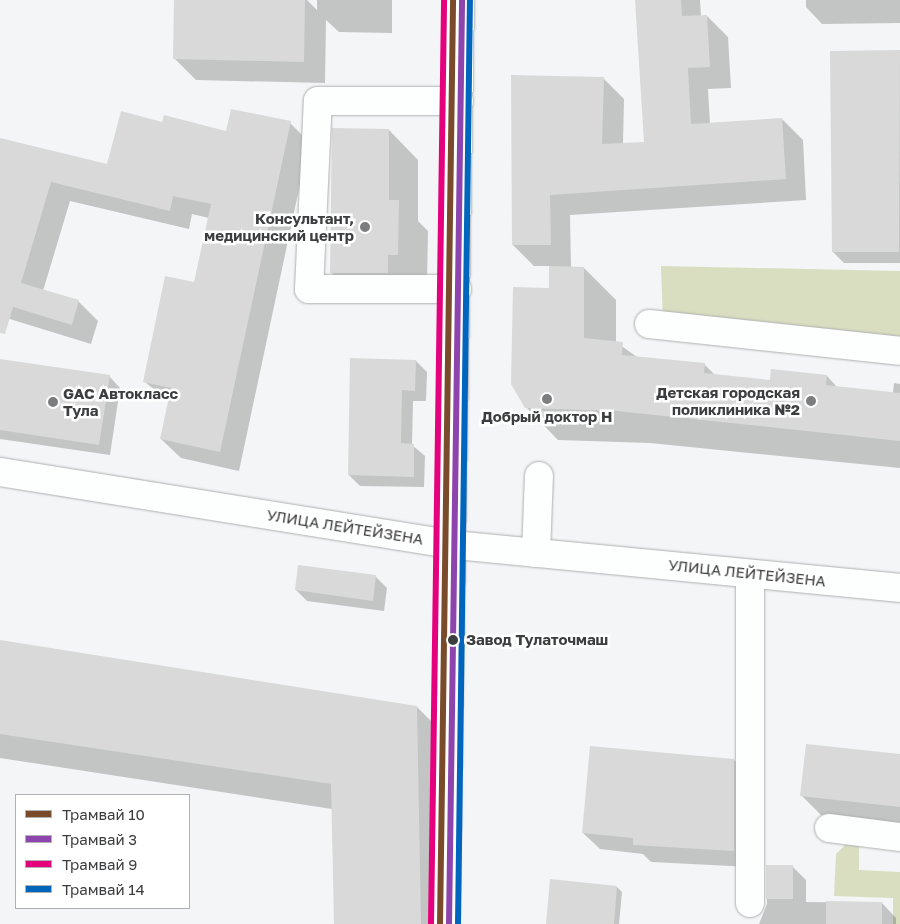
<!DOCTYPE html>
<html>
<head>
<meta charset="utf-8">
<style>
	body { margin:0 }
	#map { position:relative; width:900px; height:924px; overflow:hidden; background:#f4f5f6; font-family:"Golos Text",sans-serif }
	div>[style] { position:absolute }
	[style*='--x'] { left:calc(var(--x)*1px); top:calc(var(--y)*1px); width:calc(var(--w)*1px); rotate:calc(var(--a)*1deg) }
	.green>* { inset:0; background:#dadec0 }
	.shadow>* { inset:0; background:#0003 }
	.building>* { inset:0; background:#d9d9d9 }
	.roads { filter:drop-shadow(0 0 1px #aeafb0) drop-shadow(0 0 1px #aeafb0) }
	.minor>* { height:28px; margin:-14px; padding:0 14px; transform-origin:14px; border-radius:14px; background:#fdfefe }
	.tram-1>* { height:6px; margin:-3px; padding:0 3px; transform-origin:3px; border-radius:3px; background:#7a4b2a }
	.tram-2>* { height:6px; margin:-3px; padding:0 3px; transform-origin:3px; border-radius:3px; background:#8e44ad }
	.tram-3>* { height:6px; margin:-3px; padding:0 3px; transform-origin:3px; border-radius:3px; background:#e5007d }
	.tram-4>* { height:6px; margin:-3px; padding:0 3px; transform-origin:3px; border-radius:3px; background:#0065bd }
	.dots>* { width:14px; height:14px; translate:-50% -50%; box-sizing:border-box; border:2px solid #fff; border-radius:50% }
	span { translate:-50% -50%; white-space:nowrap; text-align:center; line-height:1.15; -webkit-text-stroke:5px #fff; paint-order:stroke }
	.poi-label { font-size:15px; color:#3c3d3e; font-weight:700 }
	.right { translate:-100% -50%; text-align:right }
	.left { translate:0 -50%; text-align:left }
	.street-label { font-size:15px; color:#3c3d3e }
	.stop-label { font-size:15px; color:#3c3d3e; font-weight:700 }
	.legend { position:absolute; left:15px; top:794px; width:175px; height:115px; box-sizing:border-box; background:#fff; border:1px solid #b1b1b2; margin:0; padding:6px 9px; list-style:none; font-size:15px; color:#3c3d3e }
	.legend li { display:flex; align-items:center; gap:10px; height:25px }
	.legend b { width:25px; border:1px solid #b1b1b2 }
</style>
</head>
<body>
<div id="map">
	<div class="green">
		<div style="clip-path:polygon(661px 266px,900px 271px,900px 344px,663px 321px)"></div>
		<div style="clip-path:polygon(846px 844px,859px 844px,859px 870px,900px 872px,900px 924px,893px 924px,893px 898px,834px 896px,836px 854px)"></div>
	</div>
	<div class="shadow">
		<div style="clip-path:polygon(175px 0,307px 0,317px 10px,317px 0,392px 0,392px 33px,339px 32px,326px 20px,325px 83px,196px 80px,174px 58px)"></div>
		<div style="clip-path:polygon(636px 0,700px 0,701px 16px,707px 16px,728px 37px,731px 88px,708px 89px,710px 124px,782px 119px,803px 140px,806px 200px,570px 215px,571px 268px,584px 268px,616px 300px,616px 342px,637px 357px,704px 364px,716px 376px,771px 381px,827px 376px,838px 388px,893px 393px,894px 383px,900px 384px,900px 468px,650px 443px,558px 440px,526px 407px,550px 289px,551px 266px,534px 266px,513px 245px,603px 78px,624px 99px,623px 144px,646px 143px)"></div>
		<div style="clip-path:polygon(806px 0,900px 0,900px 23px,822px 24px,806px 7px)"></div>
		<div style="clip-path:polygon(831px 52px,900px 52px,900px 263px,844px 263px,833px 252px)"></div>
		<div style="clip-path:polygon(290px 123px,309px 142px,239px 471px,181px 458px,161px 439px,169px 402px,144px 381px,195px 283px,209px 218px,192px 214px,189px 229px,70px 201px,43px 291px,78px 301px,98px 321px,91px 344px,0 316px,0 139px,107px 165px,163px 124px,227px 133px)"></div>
		<div style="clip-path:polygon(389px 130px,418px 160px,418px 221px,428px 231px,427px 284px,361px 303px,332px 273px)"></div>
		<div style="clip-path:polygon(352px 359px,416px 361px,427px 372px,426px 401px,413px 401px,412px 445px,425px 456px,424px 487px,360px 486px,349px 475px)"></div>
		<div style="clip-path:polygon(0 360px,109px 376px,120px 388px,110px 455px,0 439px)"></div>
		<div style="clip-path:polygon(299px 566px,376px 577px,387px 588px,384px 611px,307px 601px,296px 590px)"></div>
		<div style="clip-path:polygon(0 641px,417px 707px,447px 737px,450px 924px,335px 924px,332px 809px,0 758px)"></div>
		<div style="clip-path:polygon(900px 755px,900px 840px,839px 833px,802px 796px)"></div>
		<div style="clip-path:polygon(734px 760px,751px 777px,751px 867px,651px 862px,643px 854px,600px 849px,583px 833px)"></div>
		<div style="clip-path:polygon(792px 866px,806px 880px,806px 902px,882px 903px,896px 918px,896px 924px,759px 924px,767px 904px,767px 867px)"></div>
		<div style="clip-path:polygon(617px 887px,622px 892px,619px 924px,547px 924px)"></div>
	</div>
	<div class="building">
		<div style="clip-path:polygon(174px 0,305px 0,304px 62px,173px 59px)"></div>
		<div style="clip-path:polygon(635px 0,681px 0,682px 16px,707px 15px,710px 67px,688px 68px,691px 124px,782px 118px,786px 179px,550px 195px,551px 245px,512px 245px,511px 75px,604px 77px,602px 144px,644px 142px)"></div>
		<div style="clip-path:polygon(900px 50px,899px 252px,832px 252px,830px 51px)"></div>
		<div style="clip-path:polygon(231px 109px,291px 121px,220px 452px,160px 439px,171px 388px,143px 382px,165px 276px,194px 282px,211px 204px,173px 196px,170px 211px,51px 182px,21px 283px,79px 300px,72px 325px,13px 307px,5px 334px,0 333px,0 138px,107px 164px,121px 111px,162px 122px,164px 115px,226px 131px)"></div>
		<div style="clip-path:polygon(332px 128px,389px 129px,389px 200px,399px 200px,398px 255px,388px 255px,388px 273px,330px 273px)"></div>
		<div style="clip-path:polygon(549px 266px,584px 267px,584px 338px,623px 342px,622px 355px,705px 363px,704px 373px,770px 380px,771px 369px,827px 375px,826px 385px,900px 393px,900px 441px,617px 411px,525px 408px,511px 384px,513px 287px,549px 288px)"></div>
		<div style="clip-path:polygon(350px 358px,416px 360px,415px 391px,402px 390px,401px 443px,414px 444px,414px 477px,348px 475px)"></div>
		<div style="clip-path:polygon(0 359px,110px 375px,99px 445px,0 430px)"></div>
		<div style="clip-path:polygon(298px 565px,376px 575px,373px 601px,295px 590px)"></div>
		<div style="clip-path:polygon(0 640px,417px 706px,421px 924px,334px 924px,331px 784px,0 734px)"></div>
		<div style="clip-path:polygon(806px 744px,900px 754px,900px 807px,800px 796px)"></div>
		<div style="clip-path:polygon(590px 746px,734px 759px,734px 851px,633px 845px,633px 838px,582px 833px)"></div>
		<div style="clip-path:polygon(766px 865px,793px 865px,793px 899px,766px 899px)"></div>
		<div style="clip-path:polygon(550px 879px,617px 886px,614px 924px,546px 924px)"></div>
		<div style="clip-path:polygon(826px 901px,882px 902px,882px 924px,826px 924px)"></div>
	</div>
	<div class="roads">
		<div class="minor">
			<div style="--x:457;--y:289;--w:148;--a:180"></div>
			<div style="--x:309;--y:289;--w:188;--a:-87.3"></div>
			<div style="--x:318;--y:101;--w:141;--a:0"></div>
			<div style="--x:649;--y:324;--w:252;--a:6.1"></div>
			<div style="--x:0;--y:472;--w:460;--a:9.1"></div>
			<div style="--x:454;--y:545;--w:448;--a:5.5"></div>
			<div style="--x:536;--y:553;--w:77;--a:-87.8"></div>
			<div style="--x:829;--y:828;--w:72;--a:7.2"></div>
			<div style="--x:750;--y:903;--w:329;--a:-90"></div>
			<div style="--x:445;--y:924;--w:924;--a:-89.07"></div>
		</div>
	</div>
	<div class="tram-1">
		<div style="--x:440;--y:924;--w:924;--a:-89.19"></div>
	</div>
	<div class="tram-2">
		<div style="--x:449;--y:924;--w:924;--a:-89.19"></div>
	</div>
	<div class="tram-3">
		<div style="--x:431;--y:924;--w:924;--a:-89.19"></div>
	</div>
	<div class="tram-4">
		<div style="--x:458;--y:924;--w:924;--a:-89.26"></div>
	</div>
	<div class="dots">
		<div style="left:365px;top:227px;background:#7c7d7e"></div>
		<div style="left:547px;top:399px;background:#7c7d7e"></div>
		<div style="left:811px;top:401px;background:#7c7d7e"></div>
		<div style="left:53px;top:402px;background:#7c7d7e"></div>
		<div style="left:453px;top:640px;background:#3c3d3e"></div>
	</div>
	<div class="poi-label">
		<span class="right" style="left:354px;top:227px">Консультант,<br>медицинский центр</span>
		<span class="right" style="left:800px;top:401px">Детская городская<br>поликлиника №2</span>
		<span class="left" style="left:63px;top:402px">GAC Автокласс<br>Тула</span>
		<span style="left:547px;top:417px">Добрый доктор Н</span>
	</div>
	<div class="street-label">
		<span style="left:345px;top:527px;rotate:9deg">УЛИЦА ЛЕЙТЕЙЗЕНА</span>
		<span style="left:747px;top:573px;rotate:6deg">УЛИЦА ЛЕЙТЕЙЗЕНА</span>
	</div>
	<div class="stop-label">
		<span class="left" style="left:466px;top:640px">Завод Тулаточмаш</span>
	</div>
	<ul class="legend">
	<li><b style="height:6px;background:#7a4b2a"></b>Трамвай 10</li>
	<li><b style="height:6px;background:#8e44ad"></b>Трамвай 3</li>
	<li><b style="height:6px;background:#e5007d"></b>Трамвай 9</li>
	<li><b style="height:6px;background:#0065bd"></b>Трамвай 14</li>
	</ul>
</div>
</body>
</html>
